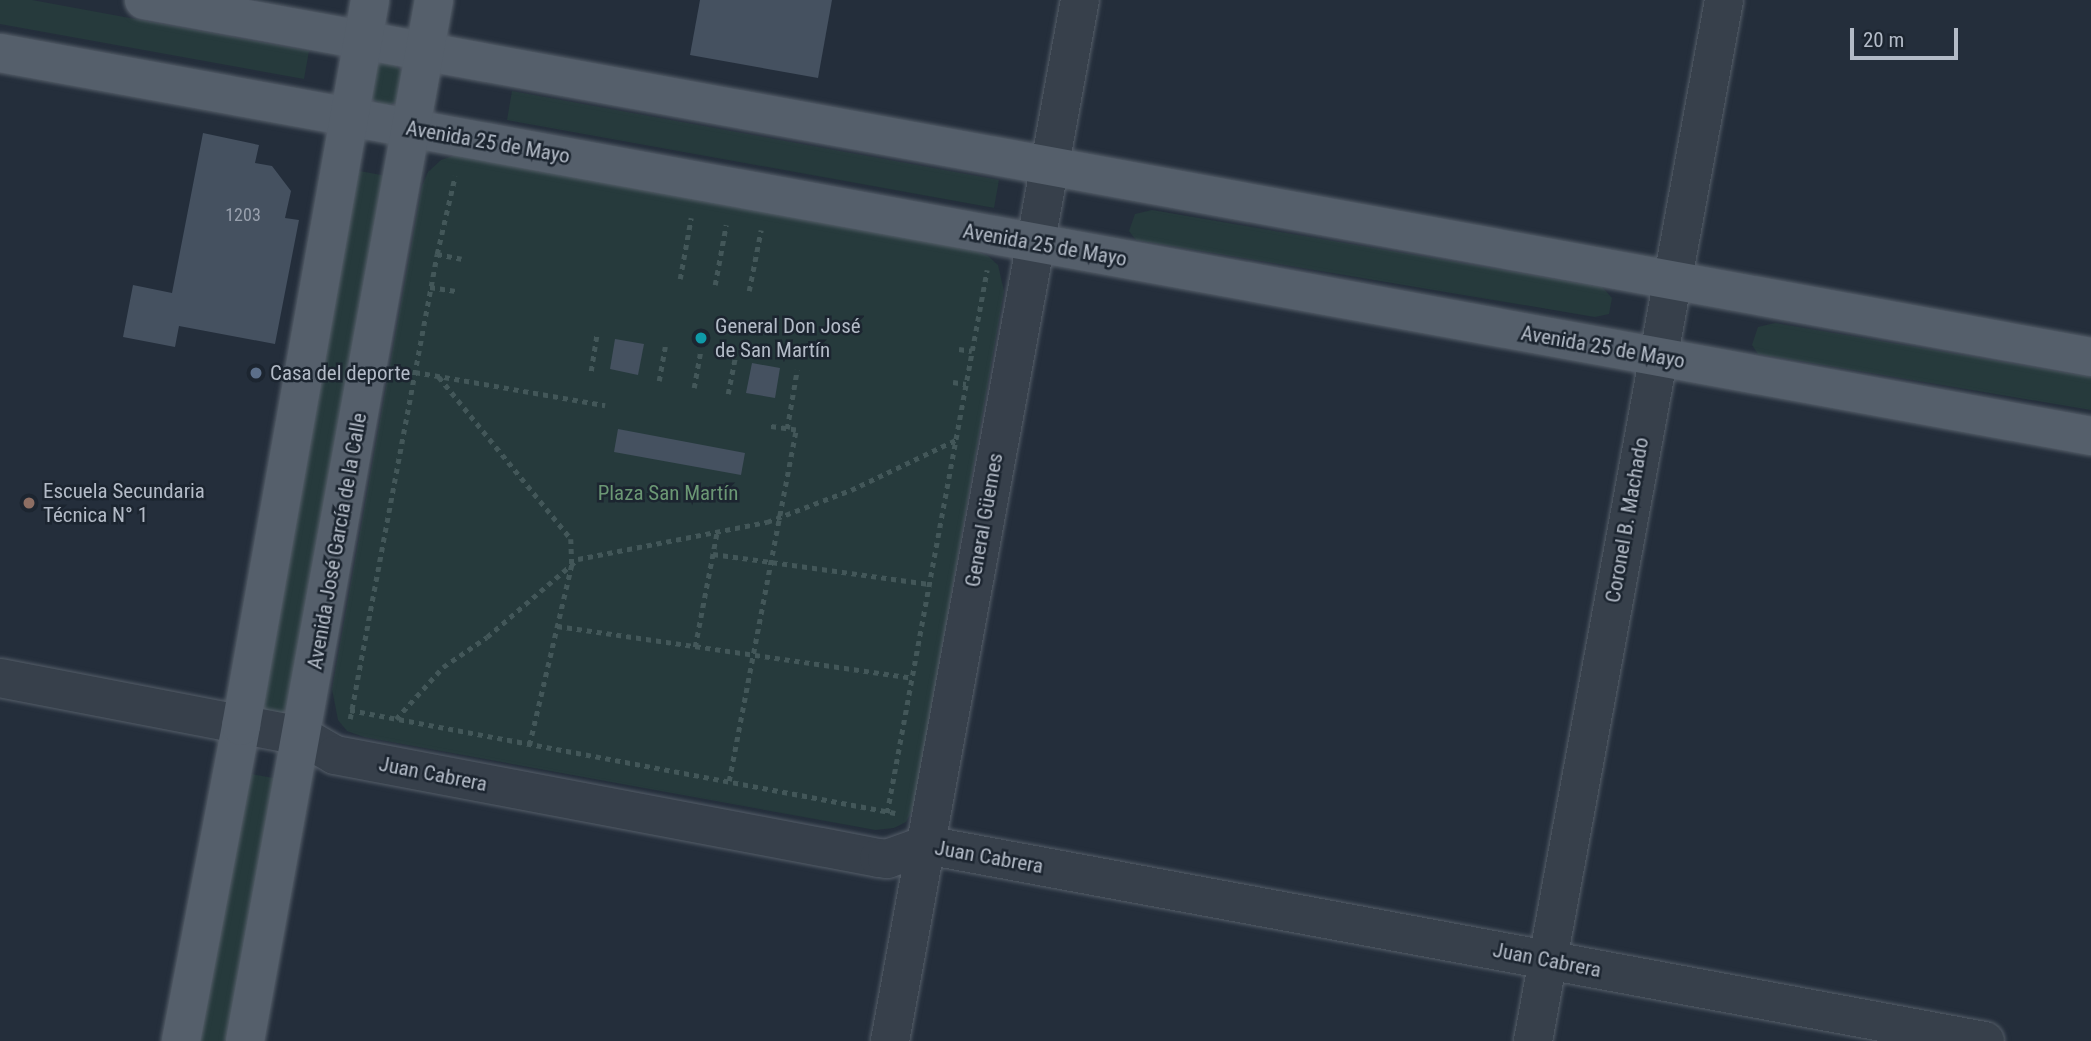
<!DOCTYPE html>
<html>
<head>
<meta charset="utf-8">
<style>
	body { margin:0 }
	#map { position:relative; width:2091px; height:1041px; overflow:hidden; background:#242e3b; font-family:"Roboto Condensed",sans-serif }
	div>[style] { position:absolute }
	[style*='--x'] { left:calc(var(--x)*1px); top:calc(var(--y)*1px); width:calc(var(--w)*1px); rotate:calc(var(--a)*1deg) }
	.green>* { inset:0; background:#263a3c }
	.building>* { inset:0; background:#455160 }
	.path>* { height:4.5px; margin-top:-2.25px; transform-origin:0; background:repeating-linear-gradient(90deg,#435759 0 5px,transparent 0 10px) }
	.roads { filter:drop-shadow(0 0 2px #555e69) drop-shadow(0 0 2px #555e69) }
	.minor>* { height:38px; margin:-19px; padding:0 19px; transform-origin:19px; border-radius:19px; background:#37404b }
	.major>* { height:38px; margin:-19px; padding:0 19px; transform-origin:19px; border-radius:19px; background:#555f6b }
	.dots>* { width:19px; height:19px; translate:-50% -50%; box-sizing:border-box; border:4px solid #1c2530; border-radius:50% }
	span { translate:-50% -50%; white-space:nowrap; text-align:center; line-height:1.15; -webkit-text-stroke:5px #1c2530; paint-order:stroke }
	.number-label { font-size:18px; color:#98a0ad }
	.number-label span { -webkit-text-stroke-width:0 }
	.street-label { font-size:21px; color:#b3bbc7 }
	.poi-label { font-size:21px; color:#b3bbc7 }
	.left { translate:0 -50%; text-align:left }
	.park-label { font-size:21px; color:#6b9774 }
	.scale { position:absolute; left:1850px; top:28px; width:108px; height:32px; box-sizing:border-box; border:4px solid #b3bbc7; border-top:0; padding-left:9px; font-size:21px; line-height:24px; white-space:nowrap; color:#b3bbc7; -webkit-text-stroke:5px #1c2530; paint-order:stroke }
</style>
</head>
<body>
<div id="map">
	<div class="green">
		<div style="clip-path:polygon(0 0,32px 0,309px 51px,304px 79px,0 24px)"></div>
		<div style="clip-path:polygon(380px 63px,394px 64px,404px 74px,399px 101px,386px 106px,367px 97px,374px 65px)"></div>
		<div style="clip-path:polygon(512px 91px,999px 180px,994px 208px,507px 120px)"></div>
		<div style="clip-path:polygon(456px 155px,971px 249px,988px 256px,998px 265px,1004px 291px,914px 807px,906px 822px,894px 828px,875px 830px,364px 737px,347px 731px,338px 720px,332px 689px,422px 186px,428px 172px,441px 160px)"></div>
		<div style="clip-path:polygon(354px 170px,387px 176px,292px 720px,258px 714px)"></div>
		<div style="clip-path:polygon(1152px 210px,1602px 287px,1612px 298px,1609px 314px,1595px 317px,1136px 240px,1129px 231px,1135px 214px)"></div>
		<div style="clip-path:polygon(1775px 323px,2091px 377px,2091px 410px,1758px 354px,1752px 345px,1758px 327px)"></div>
		<div style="clip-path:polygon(246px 773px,279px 779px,234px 1041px,199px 1041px)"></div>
	</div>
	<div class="building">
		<div style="clip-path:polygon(700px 0,832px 0,818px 78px,690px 55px)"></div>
		<div style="clip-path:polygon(203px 133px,259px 145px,255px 163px,272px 166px,291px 191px,285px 218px,299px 220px,275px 344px,179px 326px,175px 347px,123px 337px,133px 285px,172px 293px)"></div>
		<div style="clip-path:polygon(615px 339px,644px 344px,638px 375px,610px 369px)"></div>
		<div style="clip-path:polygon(752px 363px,780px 368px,775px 398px,746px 393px)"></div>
		<div style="clip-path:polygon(618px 429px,745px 453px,741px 475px,614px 452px)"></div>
	</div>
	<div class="path">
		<div style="--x:437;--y:254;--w:25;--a:11"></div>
		<div style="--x:680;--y:279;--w:62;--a:-79.8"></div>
		<div style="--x:715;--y:285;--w:61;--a:-79.6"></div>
		<div style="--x:430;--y:287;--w:26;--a:9"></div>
		<div style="--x:749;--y:291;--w:62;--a:-78.9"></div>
		<div style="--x:959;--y:349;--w:13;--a:9"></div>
		<div style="--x:591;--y:371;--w:36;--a:-81"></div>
		<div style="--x:415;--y:372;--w:193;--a:9.9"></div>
		<div style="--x:439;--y:377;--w:209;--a:50.8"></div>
		<div style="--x:571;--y:539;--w:26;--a:88"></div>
		<div style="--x:572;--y:565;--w:184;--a:103.2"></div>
		<div style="--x:659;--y:381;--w:35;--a:-80"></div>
		<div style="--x:953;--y:382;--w:13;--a:9"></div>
		<div style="--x:694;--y:388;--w:36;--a:-80"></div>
		<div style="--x:728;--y:394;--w:36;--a:-79"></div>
		<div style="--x:787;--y:429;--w:60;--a:-80.4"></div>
		<div style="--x:713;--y:554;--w:218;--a:7.9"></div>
		<div style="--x:557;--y:626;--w:359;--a:8.3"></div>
		<div style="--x:695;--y:647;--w:117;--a:-79.2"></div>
		<div style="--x:350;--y:710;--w:555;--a:10.7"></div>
		<div style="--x:350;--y:719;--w:473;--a:-79.4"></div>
		<div style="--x:437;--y:254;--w:80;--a:-77"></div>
		<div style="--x:396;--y:719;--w:70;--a:-47.9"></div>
		<div style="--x:443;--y:667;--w:53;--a:-34.3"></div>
		<div style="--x:487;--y:637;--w:120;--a:-40.6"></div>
		<div style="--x:578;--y:559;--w:193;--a:-11.1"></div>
		<div style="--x:767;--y:522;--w:90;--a:-20.9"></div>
		<div style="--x:851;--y:490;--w:116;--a:-25.5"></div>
		<div style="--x:729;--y:781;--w:357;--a:-79.2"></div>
		<div style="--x:796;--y:430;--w:27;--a:-172"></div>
		<div style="--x:887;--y:813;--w:552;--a:-79.57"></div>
	</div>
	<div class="roads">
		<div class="minor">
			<div style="--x:0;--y:678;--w:308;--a:10.9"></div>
			<div style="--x:302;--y:736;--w:38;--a:30"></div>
			<div style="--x:335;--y:755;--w:554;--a:10.72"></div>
			<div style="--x:879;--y:858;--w:8;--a:7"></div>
			<div style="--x:887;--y:859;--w:41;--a:-19.7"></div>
			<div style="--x:926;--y:845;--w:1077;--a:10.49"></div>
			<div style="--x:890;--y:1041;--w:1058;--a:-79.66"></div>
			<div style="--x:1533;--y:1041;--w:1058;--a:-79.6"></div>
		</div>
		<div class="major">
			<div style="--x:144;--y:0;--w:1979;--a:10.39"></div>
			<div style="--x:0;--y:53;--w:2126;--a:10.38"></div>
			<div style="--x:181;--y:1041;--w:321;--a:-79.2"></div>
			<div style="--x:241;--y:726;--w:737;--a:-79.92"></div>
			<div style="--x:245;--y:1041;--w:1058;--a:-79.71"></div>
		</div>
	</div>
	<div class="dots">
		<div style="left:701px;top:338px;background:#0f9aa8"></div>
		<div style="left:256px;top:373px;background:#5c6f8a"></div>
		<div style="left:29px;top:503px;background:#8d6e63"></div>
	</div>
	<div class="number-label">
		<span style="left:243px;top:215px">1203</span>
	</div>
	<div class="street-label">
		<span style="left:488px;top:142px;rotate:10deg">Avenida 25 de Mayo</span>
		<span style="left:1045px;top:245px;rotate:10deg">Avenida 25 de Mayo</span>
		<span style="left:1603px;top:347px;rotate:10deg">Avenida 25 de Mayo</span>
		<span style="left:984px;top:520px;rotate:-80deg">General Güemes</span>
		<span style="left:1627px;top:520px;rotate:-80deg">Coronel B. Machado</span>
		<span style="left:337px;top:541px;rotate:-80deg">Avenida José García de la Calle</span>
		<span style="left:433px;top:774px;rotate:11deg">Juan Cabrera</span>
		<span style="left:989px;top:857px;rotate:10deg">Juan Cabrera</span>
		<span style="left:1547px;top:960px;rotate:11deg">Juan Cabrera</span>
	</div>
	<div class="poi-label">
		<span class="left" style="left:715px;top:338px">General Don José<br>de San Martín</span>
		<span class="left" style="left:270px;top:373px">Casa del deporte</span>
		<span class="left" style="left:43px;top:503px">Escuela Secundaria<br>Técnica N° 1</span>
	</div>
	<div class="park-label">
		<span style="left:668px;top:493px">Plaza San Martín</span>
	</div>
	<div class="scale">20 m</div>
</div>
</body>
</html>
